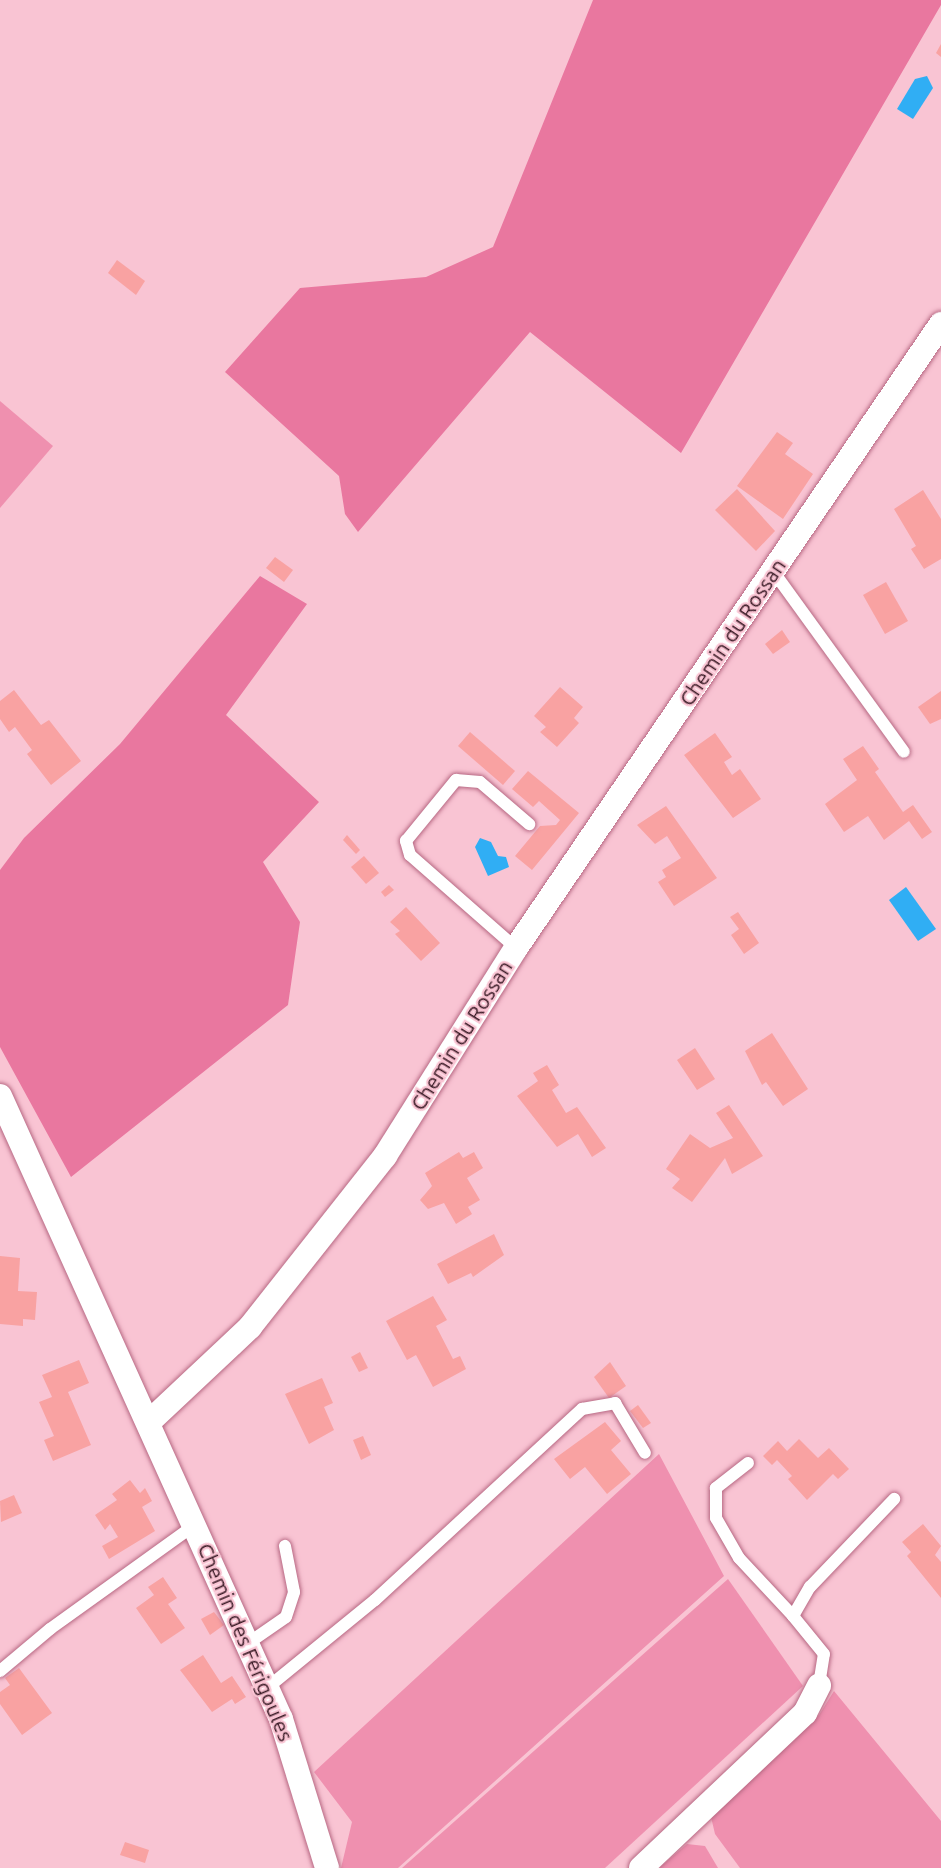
<!DOCTYPE html>
<html>
<head>
<meta charset="utf-8">
<style>
	body { margin:0 }
	#map { position:relative; width:941px; height:1868px; overflow:hidden; background:#f9c4d3; font-family:Ubuntu,sans-serif }
	div>[style] { position:absolute }
	[style*='--x'] { left:calc(var(--x)*1px); top:calc(var(--y)*1px); width:calc(var(--w)*1px); rotate:calc(var(--a)*1deg) }
	.green>* { inset:0; background:#ef90af }
	.forest>* { inset:0; background:#e9779f }
	.water>* { inset:0; background:#30aef4 }
	.building>* { inset:0; background:#f9a2a2 }
	.roads { filter:drop-shadow(0 0 2px #b76883) drop-shadow(0 0 2px #b76883) }
	.lane>* { height:12px; margin:-6px; padding:0 6px; transform-origin:6px; border-radius:6px; background:#fff }
	.street>* { height:24px; margin:-12px; padding:0 12px; transform-origin:12px; border-radius:12px; background:#fff }
	span { translate:-50% -50%; white-space:nowrap; text-align:center; line-height:1.15; -webkit-text-stroke:4.5px #f9c4d3; paint-order:stroke }
	.street-label { font-size:21px; color:#381924 }
</style>
</head>
<body>
<div id="map">
	<div class="green">
		<div style="clip-path:polygon(0 401px,53px 446px,0 508px)"></div>
		<div style="clip-path:polygon(659px 1454px,724px 1576px,398px 1868px,341px 1868px,352px 1822px,314px 1772px)"></div>
		<div style="clip-path:polygon(728px 1579px,803px 1686px,605px 1868px,402px 1868px)"></div>
		<div style="clip-path:polygon(834px 1691px,941px 1821px,941px 1868px,740px 1868px,715px 1834px,711px 1817px,819px 1715px)"></div>
		<div style="clip-path:polygon(687px 1844px,705px 1846px,718px 1868px,659px 1868px)"></div>
	</div>
	<div class="forest">
		<div style="clip-path:polygon(593px 0,941px 0,941px 5px,681px 453px,530px 332px,358px 532px,345px 514px,339px 476px,225px 372px,300px 288px,426px 277px,493px 247px)"></div>
		<div style="clip-path:polygon(260px 576px,307px 604px,226px 715px,319px 802px,263px 862px,300px 922px,288px 1005px,71px 1177px,0 1047px,0 870px,24px 838px,120px 744px)"></div>
	</div>
	<div class="water">
		<div style="clip-path:polygon(927px 76px,933px 88px,913px 119px,897px 109px,915px 79px)"></div>
		<div style="clip-path:polygon(480px 838px,491px 842px,498px 856px,506px 857px,509px 867px,488px 876px,475px 847px)"></div>
		<div style="clip-path:polygon(906px 887px,936px 929px,918px 941px,889px 900px)"></div>
	</div>
	<div class="building">
		<div style="clip-path:polygon(941px 44px,941px 57px,936px 53px)"></div>
		<div style="clip-path:polygon(117px 260px,145px 281px,136px 295px,108px 273px)"></div>
		<div style="clip-path:polygon(777px 432px,793px 443px,785px 454px,813px 474px,783px 519px,737px 486px)"></div>
		<div style="clip-path:polygon(737px 489px,775px 531px,756px 551px,715px 510px)"></div>
		<div style="clip-path:polygon(923px 490px,941px 519px,941px 559px,924px 569px,911px 549px,916px 546px,894px 509px)"></div>
		<div style="clip-path:polygon(275px 557px,293px 570px,284px 582px,266px 568px)"></div>
		<div style="clip-path:polygon(886px 582px,908px 621px,885px 634px,863px 595px)"></div>
		<div style="clip-path:polygon(782px 630px,790px 642px,773px 654px,765px 644px)"></div>
		<div style="clip-path:polygon(560px 687px,583px 707px,574px 718px,579px 723px,557px 747px,540px 732px,546px 727px,534px 716px)"></div>
		<div style="clip-path:polygon(14px 690px,41px 725px,49px 720px,81px 761px,51px 785px,27px 754px,32px 750px,15px 727px,9px 732px,0 719px,0 701px)"></div>
		<div style="clip-path:polygon(941px 691px,941px 719px,930px 724px,918px 707px)"></div>
		<div style="clip-path:polygon(470px 732px,515px 771px,503px 785px,458px 746px)"></div>
		<div style="clip-path:polygon(715px 733px,732px 757px,724px 762px,732px 775px,740px 769px,761px 799px,733px 818px,684px 755px)"></div>
		<div style="clip-path:polygon(863px 746px,879px 769px,875px 772px,903px 812px,913px 805px,932px 832px,922px 839px,909px 821px,884px 840px,868px 816px,844px 832px,825px 804px,857px 780px,843px 759px)"></div>
		<div style="clip-path:polygon(528px 771px,579px 813px,532px 870px,515px 856px,540px 826px,556px 825px,560px 820px,539px 801px,533px 807px,512px 789px)"></div>
		<div style="clip-path:polygon(666px 806px,717px 878px,674px 906px,658px 882px,666px 877px,662px 870px,681px 858px,667px 836px,655px 844px,637px 825px)"></div>
		<div style="clip-path:polygon(347px 835px,360px 850px,356px 854px,343px 840px)"></div>
		<div style="clip-path:polygon(364px 856px,379px 873px,366px 884px,351px 867px)"></div>
		<div style="clip-path:polygon(389px 885px,394px 890px,385px 897px,381px 892px)"></div>
		<div style="clip-path:polygon(406px 907px,440px 943px,421px 961px,395px 934px,400px 931px,390px 922px)"></div>
		<div style="clip-path:polygon(738px 912px,759px 943px,744px 954px,731px 935px,739px 929px,730px 917px)"></div>
		<div style="clip-path:polygon(772px 1033px,808px 1089px,783px 1106px,766px 1082px,762px 1085px,745px 1051px)"></div>
		<div style="clip-path:polygon(695px 1048px,715px 1079px,697px 1090px,677px 1060px)"></div>
		<div style="clip-path:polygon(547px 1065px,559px 1085px,552px 1090px,566px 1113px,577px 1107px,606px 1148px,592px 1157px,578px 1134px,557px 1147px,517px 1096px,538px 1081px,533px 1073px)"></div>
		<div style="clip-path:polygon(729px 1105px,763px 1156px,732px 1174px,725px 1158px,692px 1202px,672px 1188px,680px 1179px,666px 1169px,690px 1134px,710px 1148px,733px 1138px,716px 1113px)"></div>
		<div style="clip-path:polygon(459px 1152px,463px 1158px,474px 1152px,483px 1168px,467px 1178px,480px 1200px,468px 1207px,472px 1214px,456px 1224px,444px 1203px,428px 1209px,420px 1200px,432px 1186px,425px 1173px)"></div>
		<div style="clip-path:polygon(494px 1234px,504px 1255px,473px 1277px,471px 1273px,448px 1284px,437px 1264px)"></div>
		<div style="clip-path:polygon(0 1256px,20px 1258px,18px 1291px,37px 1292px,35px 1320px,23px 1319px,23px 1326px,0 1324px)"></div>
		<div style="clip-path:polygon(433px 1296px,447px 1320px,436px 1326px,453px 1359px,460px 1356px,466px 1369px,433px 1387px,416px 1355px,407px 1360px,386px 1321px)"></div>
		<div style="clip-path:polygon(360px 1352px,368px 1368px,359px 1372px,351px 1357px)"></div>
		<div style="clip-path:polygon(79px 1360px,89px 1383px,68px 1392px,91px 1445px,53px 1461px,44px 1440px,54px 1436px,39px 1402px,52px 1397px,42px 1375px)"></div>
		<div style="clip-path:polygon(610px 1362px,626px 1386px,609px 1398px,594px 1377px)"></div>
		<div style="clip-path:polygon(322px 1378px,333px 1403px,324px 1407px,334px 1430px,309px 1444px,285px 1394px)"></div>
		<div style="clip-path:polygon(638px 1405px,651px 1423px,643px 1428px,630px 1411px)"></div>
		<div style="clip-path:polygon(605px 1422px,621px 1441px,611px 1450px,631px 1474px,607px 1494px,585px 1467px,570px 1479px,554px 1459px)"></div>
		<div style="clip-path:polygon(363px 1436px,371px 1455px,361px 1460px,353px 1440px)"></div>
		<div style="clip-path:polygon(799px 1439px,818px 1458px,829px 1448px,849px 1469px,838px 1479px,833px 1474px,807px 1500px,788px 1479px,792px 1476px,777px 1460px,772px 1465px,763px 1456px,778px 1441px,787px 1451px)"></div>
		<div style="clip-path:polygon(130px 1480px,140px 1493px,145px 1488px,152px 1501px,142px 1507px,155px 1531px,109px 1559px,102px 1546px,118px 1537px,110px 1524px,105px 1530px,95px 1515px,117px 1500px,112px 1494px)"></div>
		<div style="clip-path:polygon(14px 1495px,22px 1513px,1px 1522px,0 1501px)"></div>
		<div style="clip-path:polygon(923px 1524px,941px 1546px,935px 1555px,941px 1562px,941px 1598px,907px 1556px,911px 1552px,902px 1542px)"></div>
		<div style="clip-path:polygon(163px 1577px,177px 1598px,168px 1604px,185px 1628px,161px 1644px,136px 1608px,154px 1595px,148px 1587px)"></div>
		<div style="clip-path:polygon(214px 1612px,224px 1625px,210px 1635px,201px 1619px)"></div>
		<div style="clip-path:polygon(203px 1655px,221px 1683px,232px 1676px,246px 1697px,235px 1704px,232px 1699px,212px 1712px,180px 1670px)"></div>
		<div style="clip-path:polygon(19px 1668px,52px 1713px,22px 1735px,0 1704px,0 1692px,10px 1685px,5px 1678px)"></div>
		<div style="clip-path:polygon(125px 1842px,149px 1850px,145px 1863px,120px 1855px)"></div>
	</div>
	<div class="roads">
		<div class="lane">
			<div style="--x:773;--y:571;--w:223;--a:54.1"></div>
			<div style="--x:516;--y:948;--w:141;--a:-138.7"></div>
			<div style="--x:410;--y:855;--w:15;--a:-106"></div>
			<div style="--x:406;--y:841;--w:79;--a:-50.7"></div>
			<div style="--x:456;--y:780;--w:24;--a:5"></div>
			<div style="--x:480;--y:782;--w:65;--a:40.6"></div>
			<div style="--x:748;--y:1463;--w:41;--a:142"></div>
			<div style="--x:716;--y:1488;--w:30;--a:90"></div>
			<div style="--x:716;--y:1518;--w:46;--a:60.1"></div>
			<div style="--x:739;--y:1558;--w:79;--a:47"></div>
			<div style="--x:247;--y:1644;--w:47;--a:-34.7"></div>
			<div style="--x:286;--y:1617;--w:26;--a:-72"></div>
			<div style="--x:294;--y:1592;--w:47;--a:-101.1"></div>
			<div style="--x:0;--y:1671;--w:65;--a:-40"></div>
			<div style="--x:50;--y:1629;--w:180;--a:-35.7"></div>
			<div style="--x:819;--y:1685;--w:31;--a:-81"></div>
			<div style="--x:824;--y:1654;--w:49;--a:-129.2"></div>
			<div style="--x:793;--y:1616;--w:34;--a:-60"></div>
			<div style="--x:810;--y:1587;--w:122;--a:-46.3"></div>
			<div style="--x:267;--y:1688;--w:139;--a:-39.2"></div>
			<div style="--x:375;--y:1600;--w:282;--a:-42.7"></div>
			<div style="--x:582;--y:1409;--w:34;--a:-10"></div>
			<div style="--x:615;--y:1403;--w:58;--a:59"></div>
		</div>
		<div class="street">
			<div style="--x:0;--y:1096;--w:683;--a:65.72"></div>
			<div style="--x:281;--y:1719;--w:156;--a:72.8"></div>
			<div style="--x:149;--y:1422;--w:139;--a:-43.2"></div>
			<div style="--x:250;--y:1327;--w:218;--a:-51.7"></div>
			<div style="--x:385;--y:1156;--w:246;--a:-57.8"></div>
			<div style="--x:516;--y:948;--w:755;--a:-55.74"></div>
			<div style="--x:641;--y:1868;--w:226;--a:-43.4"></div>
			<div style="--x:805;--y:1713;--w:31;--a:-63"></div>
		</div>
	</div>
	<div class="street-label">
		<span style="left:732px;top:632px;rotate:-56deg">Chemin du Rossan</span>
		<span style="left:461px;top:1035px;rotate:-58deg">Chemin du Rossan</span>
		<span style="left:246px;top:1642px;rotate:67deg">Chemin des Férigoules</span>
	</div>
</div>
</body>
</html>
